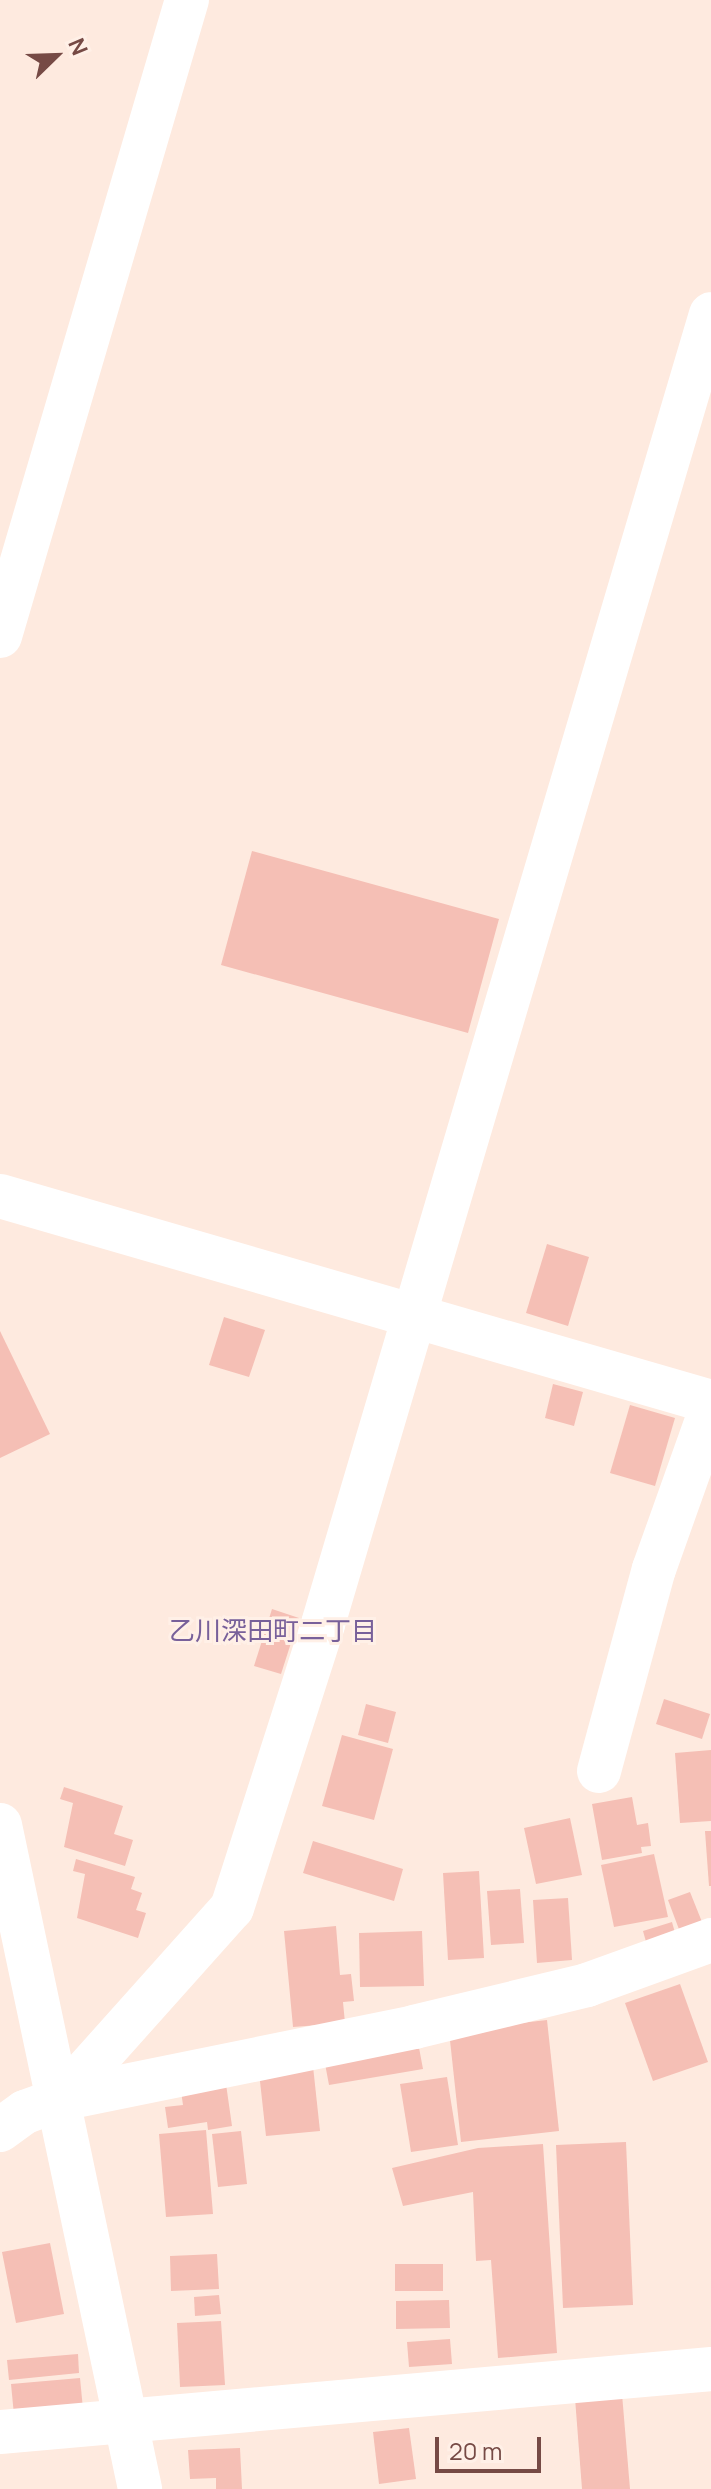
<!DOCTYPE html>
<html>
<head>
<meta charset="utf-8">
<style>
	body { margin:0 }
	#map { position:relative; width:711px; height:2489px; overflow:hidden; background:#feeadf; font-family:Manrope,"Noto Sans JP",sans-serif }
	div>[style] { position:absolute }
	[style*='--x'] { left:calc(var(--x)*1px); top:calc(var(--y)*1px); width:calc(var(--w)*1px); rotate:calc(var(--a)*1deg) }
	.building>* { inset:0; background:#f5bfb5 }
	.minor>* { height:44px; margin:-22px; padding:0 22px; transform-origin:22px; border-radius:22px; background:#fff }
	span { translate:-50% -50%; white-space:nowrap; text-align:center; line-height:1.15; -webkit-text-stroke:6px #fff0e7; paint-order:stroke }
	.neighbourhood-label { font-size:26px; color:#78609a }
	.north { position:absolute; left:16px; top:16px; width:80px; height:80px; -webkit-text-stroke:6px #fff0e7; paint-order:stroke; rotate:67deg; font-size:22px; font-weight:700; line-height:32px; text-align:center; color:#764a45 }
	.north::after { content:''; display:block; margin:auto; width:28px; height:36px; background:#764a45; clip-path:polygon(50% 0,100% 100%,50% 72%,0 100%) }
	.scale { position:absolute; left:435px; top:2437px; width:106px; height:36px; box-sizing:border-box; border:4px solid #764a45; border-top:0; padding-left:10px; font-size:24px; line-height:28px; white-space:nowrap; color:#764a45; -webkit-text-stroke:6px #fff0e7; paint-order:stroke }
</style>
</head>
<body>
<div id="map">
	<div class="building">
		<div style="clip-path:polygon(252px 851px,499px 919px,468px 1033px,221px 965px)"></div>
		<div style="clip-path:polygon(547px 1244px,589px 1257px,568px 1326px,526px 1313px)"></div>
		<div style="clip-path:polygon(224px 1317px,265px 1330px,249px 1377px,209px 1365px)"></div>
		<div style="clip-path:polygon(0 1331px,50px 1434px,0 1458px)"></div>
		<div style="clip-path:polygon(553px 1384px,583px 1392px,574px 1426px,545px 1418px)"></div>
		<div style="clip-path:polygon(630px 1405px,675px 1418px,655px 1486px,610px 1473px)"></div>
		<div style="clip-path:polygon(272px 1609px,299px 1618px,281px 1674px,254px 1666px)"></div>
		<div style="clip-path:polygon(664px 1699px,710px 1714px,702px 1739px,656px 1724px)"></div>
		<div style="clip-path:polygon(366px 1704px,396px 1712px,388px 1743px,358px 1735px)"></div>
		<div style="clip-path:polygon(342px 1735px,393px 1749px,374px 1820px,322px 1806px)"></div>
		<div style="clip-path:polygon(711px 1750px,711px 1821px,680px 1823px,675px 1753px)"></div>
		<div style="clip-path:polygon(64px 1787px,123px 1806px,114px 1834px,133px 1840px,125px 1866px,64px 1847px,73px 1803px,60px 1799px)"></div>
		<div style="clip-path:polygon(632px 1797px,637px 1825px,648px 1823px,651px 1846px,641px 1847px,642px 1853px,602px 1860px,592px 1804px)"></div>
		<div style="clip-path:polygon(570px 1818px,582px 1875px,536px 1884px,524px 1828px)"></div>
		<div style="clip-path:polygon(705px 1831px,711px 1831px,711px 1886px,709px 1886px)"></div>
		<div style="clip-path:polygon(313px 1841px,403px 1869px,394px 1901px,303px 1873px)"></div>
		<div style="clip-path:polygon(654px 1854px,668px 1917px,614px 1927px,601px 1865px)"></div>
		<div style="clip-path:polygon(76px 1859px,135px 1877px,131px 1889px,142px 1893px,136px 1910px,146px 1913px,138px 1938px,77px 1918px,85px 1874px,73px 1871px)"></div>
		<div style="clip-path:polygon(479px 1871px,484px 1958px,448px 1960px,443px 1873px)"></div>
		<div style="clip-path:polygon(520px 1889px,524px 1943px,491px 1945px,487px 1891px)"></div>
		<div style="clip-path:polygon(690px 1892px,706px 1932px,683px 1940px,668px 1900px)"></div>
		<div style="clip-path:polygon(568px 1898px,572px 1960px,537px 1963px,533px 1900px)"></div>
		<div style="clip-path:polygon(672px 1922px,677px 1940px,648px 1949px,643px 1931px)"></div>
		<div style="clip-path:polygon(336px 1926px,340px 1975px,351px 1974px,354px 2001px,343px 2002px,345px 2023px,293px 2027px,284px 1931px)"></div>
		<div style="clip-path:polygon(422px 1931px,424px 1986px,360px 1987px,359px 1933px)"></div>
		<div style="clip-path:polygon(680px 1984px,708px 2062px,653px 2081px,625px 2003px)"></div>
		<div style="clip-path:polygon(547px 2020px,559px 2131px,461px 2142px,449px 2031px)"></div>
		<div style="clip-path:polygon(417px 2037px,423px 2069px,329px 2085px,323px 2053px)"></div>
		<div style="clip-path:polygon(312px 2057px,320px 2131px,266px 2136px,258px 2063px)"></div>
		<div style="clip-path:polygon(225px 2077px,232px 2126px,208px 2130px,207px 2122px,168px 2128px,165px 2107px,183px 2105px,180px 2084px)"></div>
		<div style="clip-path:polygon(447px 2077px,458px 2145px,411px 2152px,400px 2084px)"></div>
		<div style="clip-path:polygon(206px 2130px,213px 2214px,166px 2217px,159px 2134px)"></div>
		<div style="clip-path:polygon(241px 2131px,247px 2184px,218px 2187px,212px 2134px)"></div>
		<div style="clip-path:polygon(626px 2142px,633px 2305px,563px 2308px,556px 2145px)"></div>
		<div style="clip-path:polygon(543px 2144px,557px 2353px,498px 2358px,491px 2260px,476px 2261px,473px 2192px,403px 2206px,392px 2168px,478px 2148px)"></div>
		<div style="clip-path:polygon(50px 2243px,64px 2314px,16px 2323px,2px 2252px)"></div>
		<div style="clip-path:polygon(217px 2254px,219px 2289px,171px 2291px,170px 2256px)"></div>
		<div style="clip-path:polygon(395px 2264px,443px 2264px,443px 2291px,395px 2291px)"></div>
		<div style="clip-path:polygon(219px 2295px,221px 2314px,195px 2316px,194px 2297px)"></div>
		<div style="clip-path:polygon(449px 2300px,450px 2328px,396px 2329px,396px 2301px)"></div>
		<div style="clip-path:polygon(221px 2321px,225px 2385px,180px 2387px,177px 2323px)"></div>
		<div style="clip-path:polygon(450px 2339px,452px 2364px,409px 2367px,407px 2342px)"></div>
		<div style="clip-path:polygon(78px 2354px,79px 2373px,9px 2380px,7px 2360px)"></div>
		<div style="clip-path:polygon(80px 2378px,83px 2409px,14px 2415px,11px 2384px)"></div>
		<div style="clip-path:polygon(622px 2394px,630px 2489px,582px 2489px,575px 2398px)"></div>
		<div style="clip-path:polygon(409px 2428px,416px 2479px,379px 2484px,373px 2432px)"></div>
		<div style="clip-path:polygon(240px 2448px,242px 2489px,216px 2489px,216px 2478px,190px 2479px,188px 2450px)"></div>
	</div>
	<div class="minor">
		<div style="--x:0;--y:636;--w:663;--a:-73.62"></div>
		<div style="--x:0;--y:1196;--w:740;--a:16.16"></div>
		<div style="--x:599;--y:1771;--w:209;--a:-74.8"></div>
		<div style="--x:654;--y:1569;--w:170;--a:-70.4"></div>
		<div style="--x:0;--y:1825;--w:679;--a:78.09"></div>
		<div style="--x:61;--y:2099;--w:256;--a:-48.2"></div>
		<div style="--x:232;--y:1908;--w:298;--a:-72.2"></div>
		<div style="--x:323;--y:1624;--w:1366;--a:-73.5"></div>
		<div style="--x:0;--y:2130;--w:31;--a:-36"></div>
		<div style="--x:25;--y:2112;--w:38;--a:-20"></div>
		<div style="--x:61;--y:2099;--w:360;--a:-11.5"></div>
		<div style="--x:414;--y:2027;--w:178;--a:-13.6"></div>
		<div style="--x:587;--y:1985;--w:132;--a:-19.9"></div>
		<div style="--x:0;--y:2432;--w:714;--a:-5.06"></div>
	</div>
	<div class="neighbourhood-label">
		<span style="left:273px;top:1631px">乙川深田町二丁目</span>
	</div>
	<div class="north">N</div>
	<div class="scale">20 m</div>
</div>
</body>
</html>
